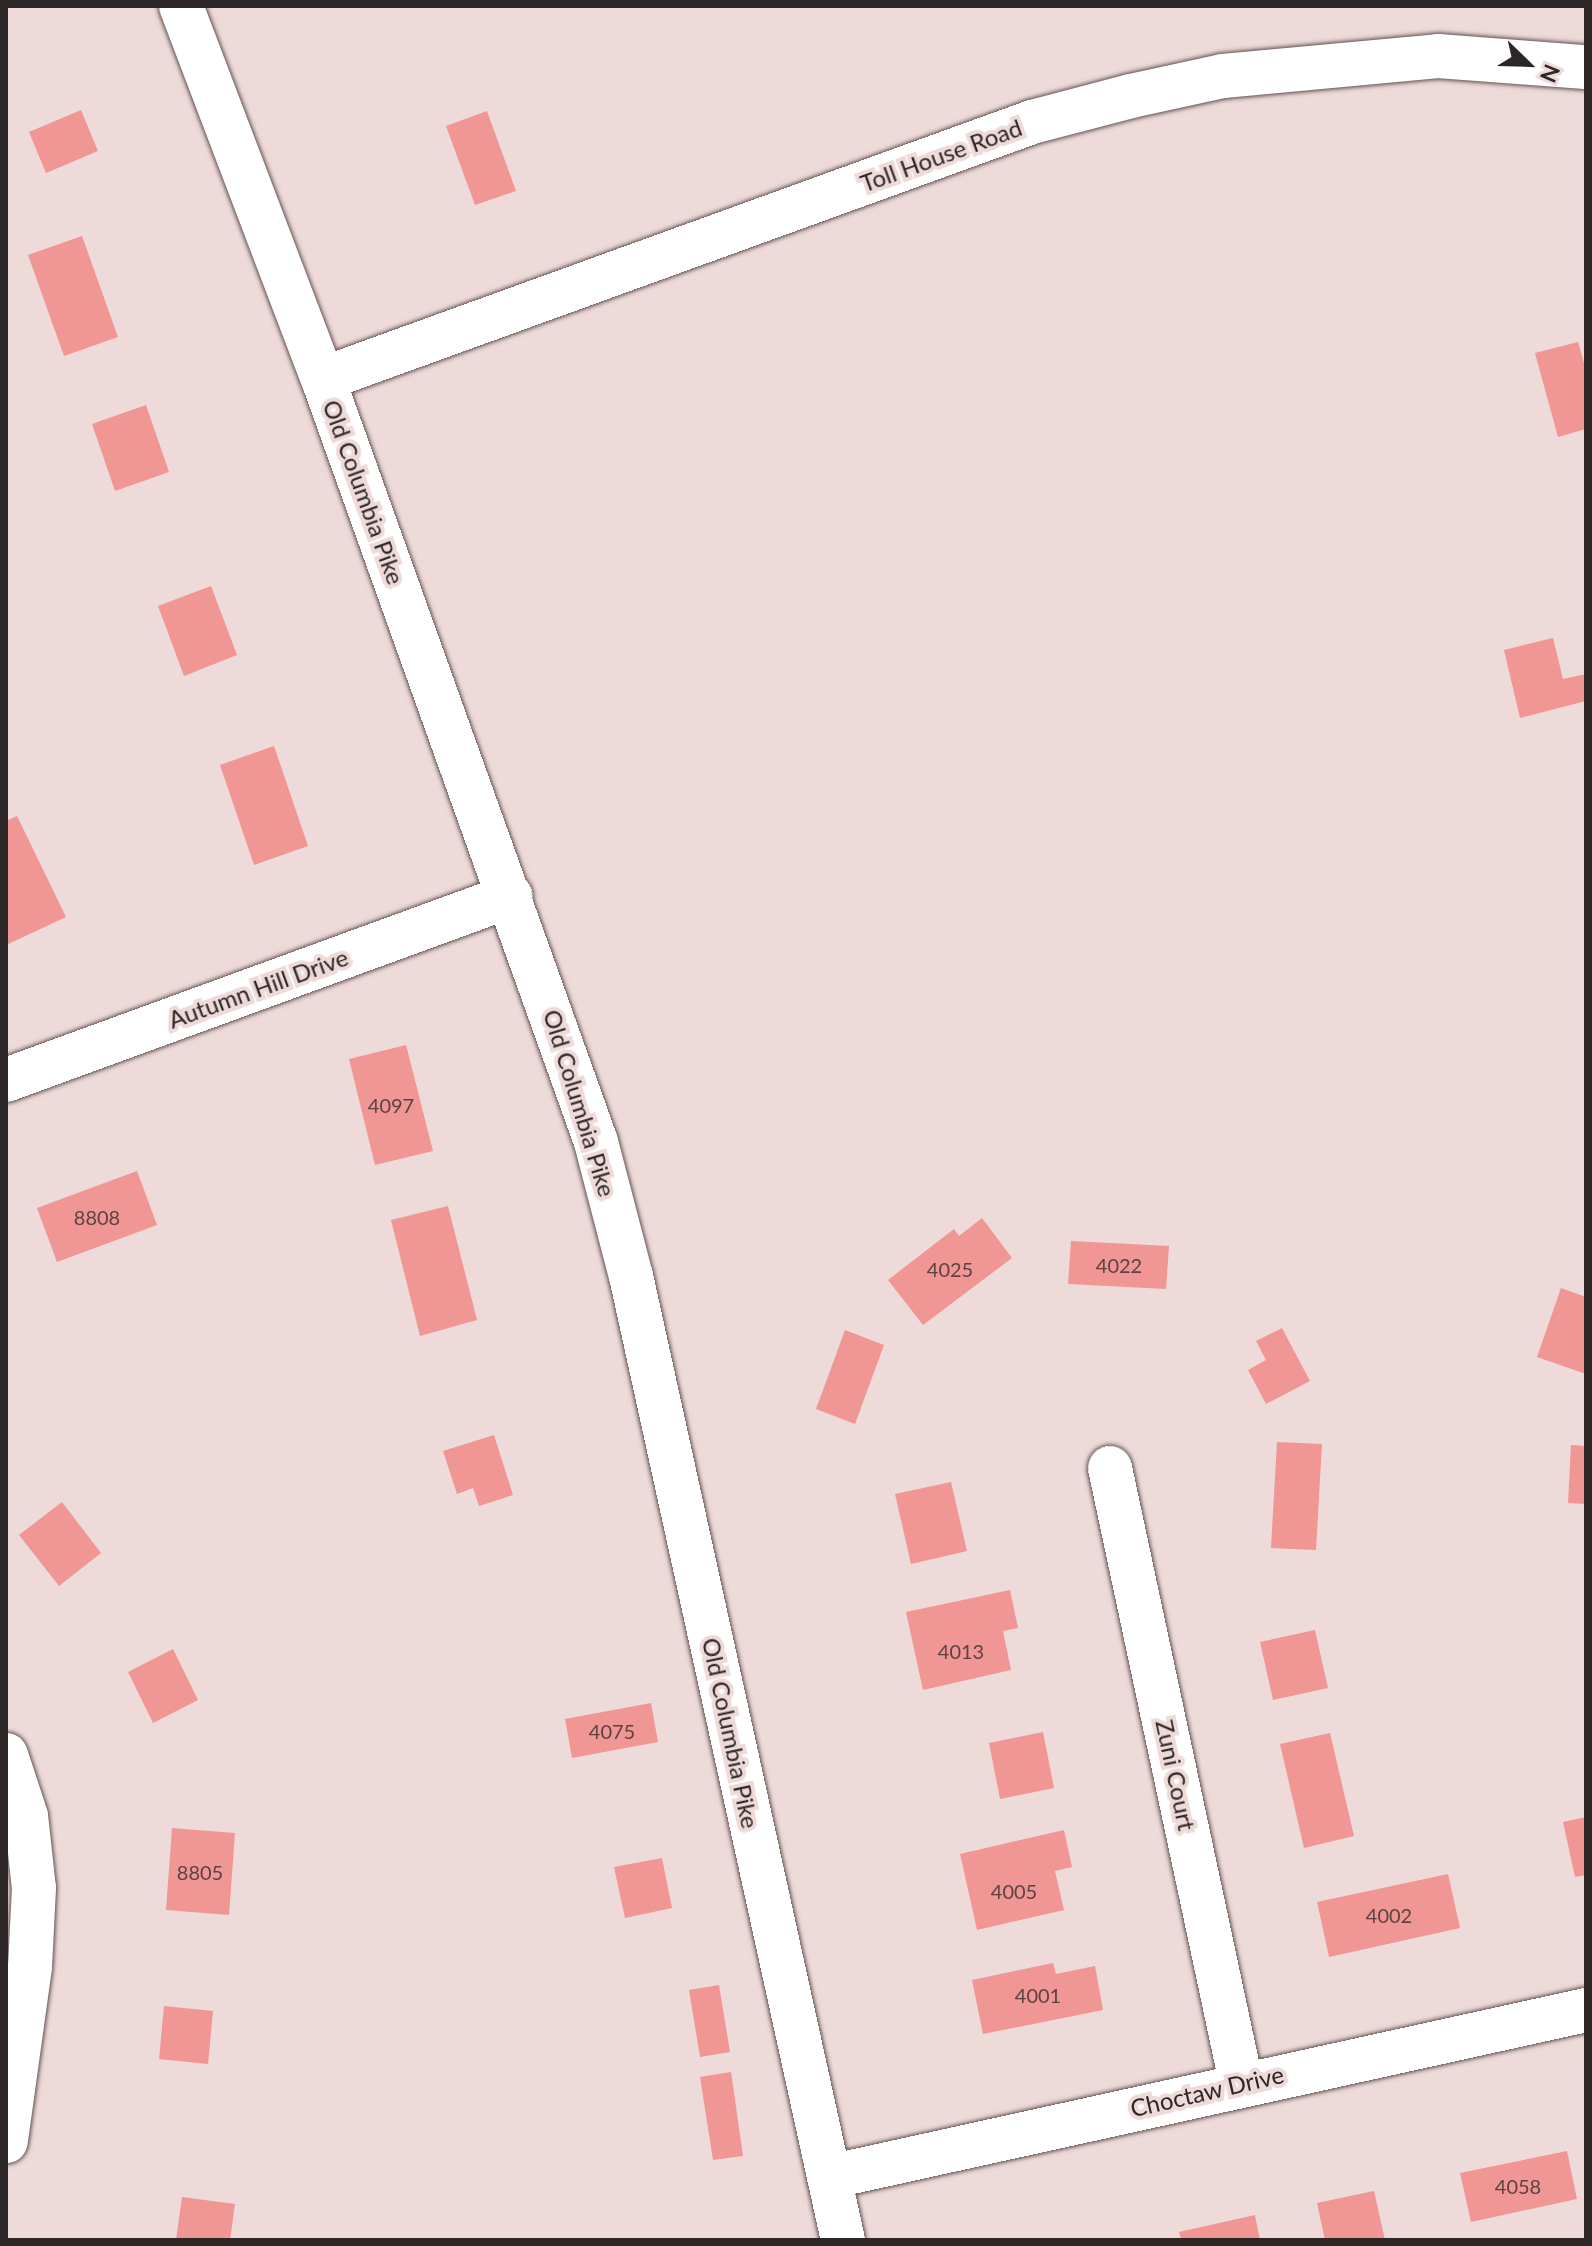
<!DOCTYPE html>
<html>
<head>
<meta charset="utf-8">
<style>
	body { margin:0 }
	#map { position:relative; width:1592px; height:2246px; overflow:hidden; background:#eddad9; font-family:Lato,sans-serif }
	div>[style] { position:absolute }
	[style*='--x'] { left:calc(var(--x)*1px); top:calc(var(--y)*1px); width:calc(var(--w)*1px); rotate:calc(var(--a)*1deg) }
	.building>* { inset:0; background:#f09694 }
	.roads { filter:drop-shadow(0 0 2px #635352) drop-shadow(0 0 2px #635352) }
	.minor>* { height:44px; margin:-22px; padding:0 22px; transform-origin:22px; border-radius:22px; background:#fff }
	span { translate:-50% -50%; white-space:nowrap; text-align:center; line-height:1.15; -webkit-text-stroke:8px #eddad9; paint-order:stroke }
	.number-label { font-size:20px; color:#5e4242 }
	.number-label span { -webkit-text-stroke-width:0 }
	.street-label { font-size:24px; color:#2d2626 }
	.frame { position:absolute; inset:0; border:8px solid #2d2626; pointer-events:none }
	.north { position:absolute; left:1488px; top:24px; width:80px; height:80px; -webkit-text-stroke:6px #eddad9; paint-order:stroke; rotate:113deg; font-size:22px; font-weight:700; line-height:32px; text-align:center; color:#2d2626 }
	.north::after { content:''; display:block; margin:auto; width:28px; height:36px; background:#2d2626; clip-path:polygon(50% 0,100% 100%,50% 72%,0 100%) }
</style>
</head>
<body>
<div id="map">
	<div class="building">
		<div style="clip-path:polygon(81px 110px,98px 151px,46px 173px,29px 132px)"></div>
		<div style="clip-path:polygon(487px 111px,516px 191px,475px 205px,446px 126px)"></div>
		<div style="clip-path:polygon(82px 236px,118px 337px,64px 356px,28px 255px)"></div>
		<div style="clip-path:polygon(1578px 342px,1586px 370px,1586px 429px,1558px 437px,1535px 353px)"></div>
		<div style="clip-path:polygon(146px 405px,169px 472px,115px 491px,92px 424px)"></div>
		<div style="clip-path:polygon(211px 586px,237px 655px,184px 676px,158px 606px)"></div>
		<div style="clip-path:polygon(1553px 638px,1563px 679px,1586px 674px,1586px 701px,1520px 718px,1504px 650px)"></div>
		<div style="clip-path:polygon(274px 746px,308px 846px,254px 865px,220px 765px)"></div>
		<div style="clip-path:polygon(17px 816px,66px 917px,6px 945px,6px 821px)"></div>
		<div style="clip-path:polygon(406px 1045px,433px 1151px,375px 1165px,349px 1059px)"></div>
		<div style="clip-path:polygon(137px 1171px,157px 1225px,57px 1262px,37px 1208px)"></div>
		<div style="clip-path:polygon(448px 1206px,477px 1320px,420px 1336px,391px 1220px)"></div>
		<div style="clip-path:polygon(982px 1218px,1012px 1258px,923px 1325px,888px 1280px,954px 1229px,959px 1236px)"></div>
		<div style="clip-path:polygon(1071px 1241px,1169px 1246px,1166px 1289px,1068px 1284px)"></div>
		<div style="clip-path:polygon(1561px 1288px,1586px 1297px,1586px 1374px,1537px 1357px)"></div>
		<div style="clip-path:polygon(1282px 1328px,1310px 1381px,1266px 1404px,1248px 1370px,1266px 1360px,1256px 1341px)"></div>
		<div style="clip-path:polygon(845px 1330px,884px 1345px,855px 1424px,816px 1409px)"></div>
		<div style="clip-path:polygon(494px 1435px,513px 1495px,479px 1506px,473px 1488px,457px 1494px,443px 1451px)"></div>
		<div style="clip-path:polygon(1277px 1442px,1322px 1444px,1316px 1550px,1271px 1548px)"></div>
		<div style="clip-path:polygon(1571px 1445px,1586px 1446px,1586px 1504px,1568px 1503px)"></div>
		<div style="clip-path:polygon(951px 1482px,967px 1551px,911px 1564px,895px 1494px)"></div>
		<div style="clip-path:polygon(62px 1502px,101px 1553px,59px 1586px,19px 1535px)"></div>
		<div style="clip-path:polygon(1010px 1590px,1018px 1628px,1003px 1631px,1011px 1670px,923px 1690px,906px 1612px)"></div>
		<div style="clip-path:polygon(1315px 1630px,1328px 1688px,1273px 1700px,1260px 1642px)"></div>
		<div style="clip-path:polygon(173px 1649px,198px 1700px,153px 1723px,128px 1672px)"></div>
		<div style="clip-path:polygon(651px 1703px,658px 1742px,572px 1758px,565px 1719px)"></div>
		<div style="clip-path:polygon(1043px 1732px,1054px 1788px,1000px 1799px,989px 1743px)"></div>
		<div style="clip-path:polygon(1330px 1733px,1354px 1836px,1304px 1848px,1280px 1744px)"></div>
		<div style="clip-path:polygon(1586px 1817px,1586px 1875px,1575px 1877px,1563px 1822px)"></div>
		<div style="clip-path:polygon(172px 1828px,235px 1833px,229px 1915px,166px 1910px)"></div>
		<div style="clip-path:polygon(1064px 1830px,1072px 1867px,1055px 1871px,1064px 1910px,977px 1930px,960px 1854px)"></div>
		<div style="clip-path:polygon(662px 1858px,672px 1908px,625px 1918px,614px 1867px)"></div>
		<div style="clip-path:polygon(1448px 1874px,1460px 1928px,1329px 1957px,1317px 1902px)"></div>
		<div style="clip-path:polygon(1053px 1963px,1056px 1974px,1095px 1966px,1103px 2010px,983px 2034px,972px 1980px)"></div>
		<div style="clip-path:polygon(719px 1985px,730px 2052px,700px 2057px,689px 1990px)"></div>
		<div style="clip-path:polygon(164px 2006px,213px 2011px,208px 2064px,159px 2059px)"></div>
		<div style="clip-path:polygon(731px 2072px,743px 2156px,713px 2160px,700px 2077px)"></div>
		<div style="clip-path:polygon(1567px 2151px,1577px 2199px,1471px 2222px,1460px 2173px)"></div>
		<div style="clip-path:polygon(1374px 2191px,1385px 2240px,1325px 2240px,1317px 2203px)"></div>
		<div style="clip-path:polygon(182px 2197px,235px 2204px,230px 2240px,176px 2240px)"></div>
		<div style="clip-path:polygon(1255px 2215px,1260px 2240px,1181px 2240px,1179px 2232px)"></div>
	</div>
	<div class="roads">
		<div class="minor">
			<div style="--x:181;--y:6;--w:399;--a:69.2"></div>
			<div style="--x:323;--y:379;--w:810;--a:70.31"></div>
			<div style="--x:596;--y:1142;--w:138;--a:75.4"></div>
			<div style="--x:631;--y:1276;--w:987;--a:77.6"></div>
			<div style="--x:323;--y:379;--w:754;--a:-19.92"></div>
			<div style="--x:1032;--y:122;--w:102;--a:-14.7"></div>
			<div style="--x:1131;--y:96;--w:94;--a:-12.3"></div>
			<div style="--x:1223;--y:76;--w:216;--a:-5.3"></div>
			<div style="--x:1438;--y:56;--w:148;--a:4.3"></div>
			<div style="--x:6;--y:1080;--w:537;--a:-20.06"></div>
			<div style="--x:1110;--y:1468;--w:628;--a:77.96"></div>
			<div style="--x:6;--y:1755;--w:64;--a:71.8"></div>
			<div style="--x:26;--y:1816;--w:72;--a:83.7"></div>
			<div style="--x:34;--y:1888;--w:79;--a:92.9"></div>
			<div style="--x:30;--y:1967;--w:176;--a:97.9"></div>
			<div style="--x:829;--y:2177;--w:775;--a:-12.44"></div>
		</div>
	</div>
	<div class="number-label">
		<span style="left:391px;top:1105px">4097</span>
		<span style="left:97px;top:1217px">8808</span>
		<span style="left:1119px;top:1265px">4022</span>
		<span style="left:950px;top:1269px">4025</span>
		<span style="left:961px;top:1651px">4013</span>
		<span style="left:612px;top:1731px">4075</span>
		<span style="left:200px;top:1872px">8805</span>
		<span style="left:1014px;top:1891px">4005</span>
		<span style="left:1389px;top:1915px">4002</span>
		<span style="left:1038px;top:1995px">4001</span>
		<span style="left:1518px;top:2186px">4058</span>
	</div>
	<div class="street-label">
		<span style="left:941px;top:155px;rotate:-20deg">Toll House Road</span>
		<span style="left:364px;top:492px;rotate:70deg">Old Columbia Pike</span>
		<span style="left:258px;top:988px;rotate:-20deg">Autumn Hill Drive</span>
		<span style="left:580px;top:1103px;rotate:73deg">Old Columbia Pike</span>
		<span style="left:731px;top:1733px;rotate:78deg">Old Columbia Pike</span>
		<span style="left:1176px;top:1775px;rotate:78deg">Zuni Court</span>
		<span style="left:1207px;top:2091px;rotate:-13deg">Choctaw Drive</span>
	</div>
	<div class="frame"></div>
	<div class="north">N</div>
</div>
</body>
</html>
